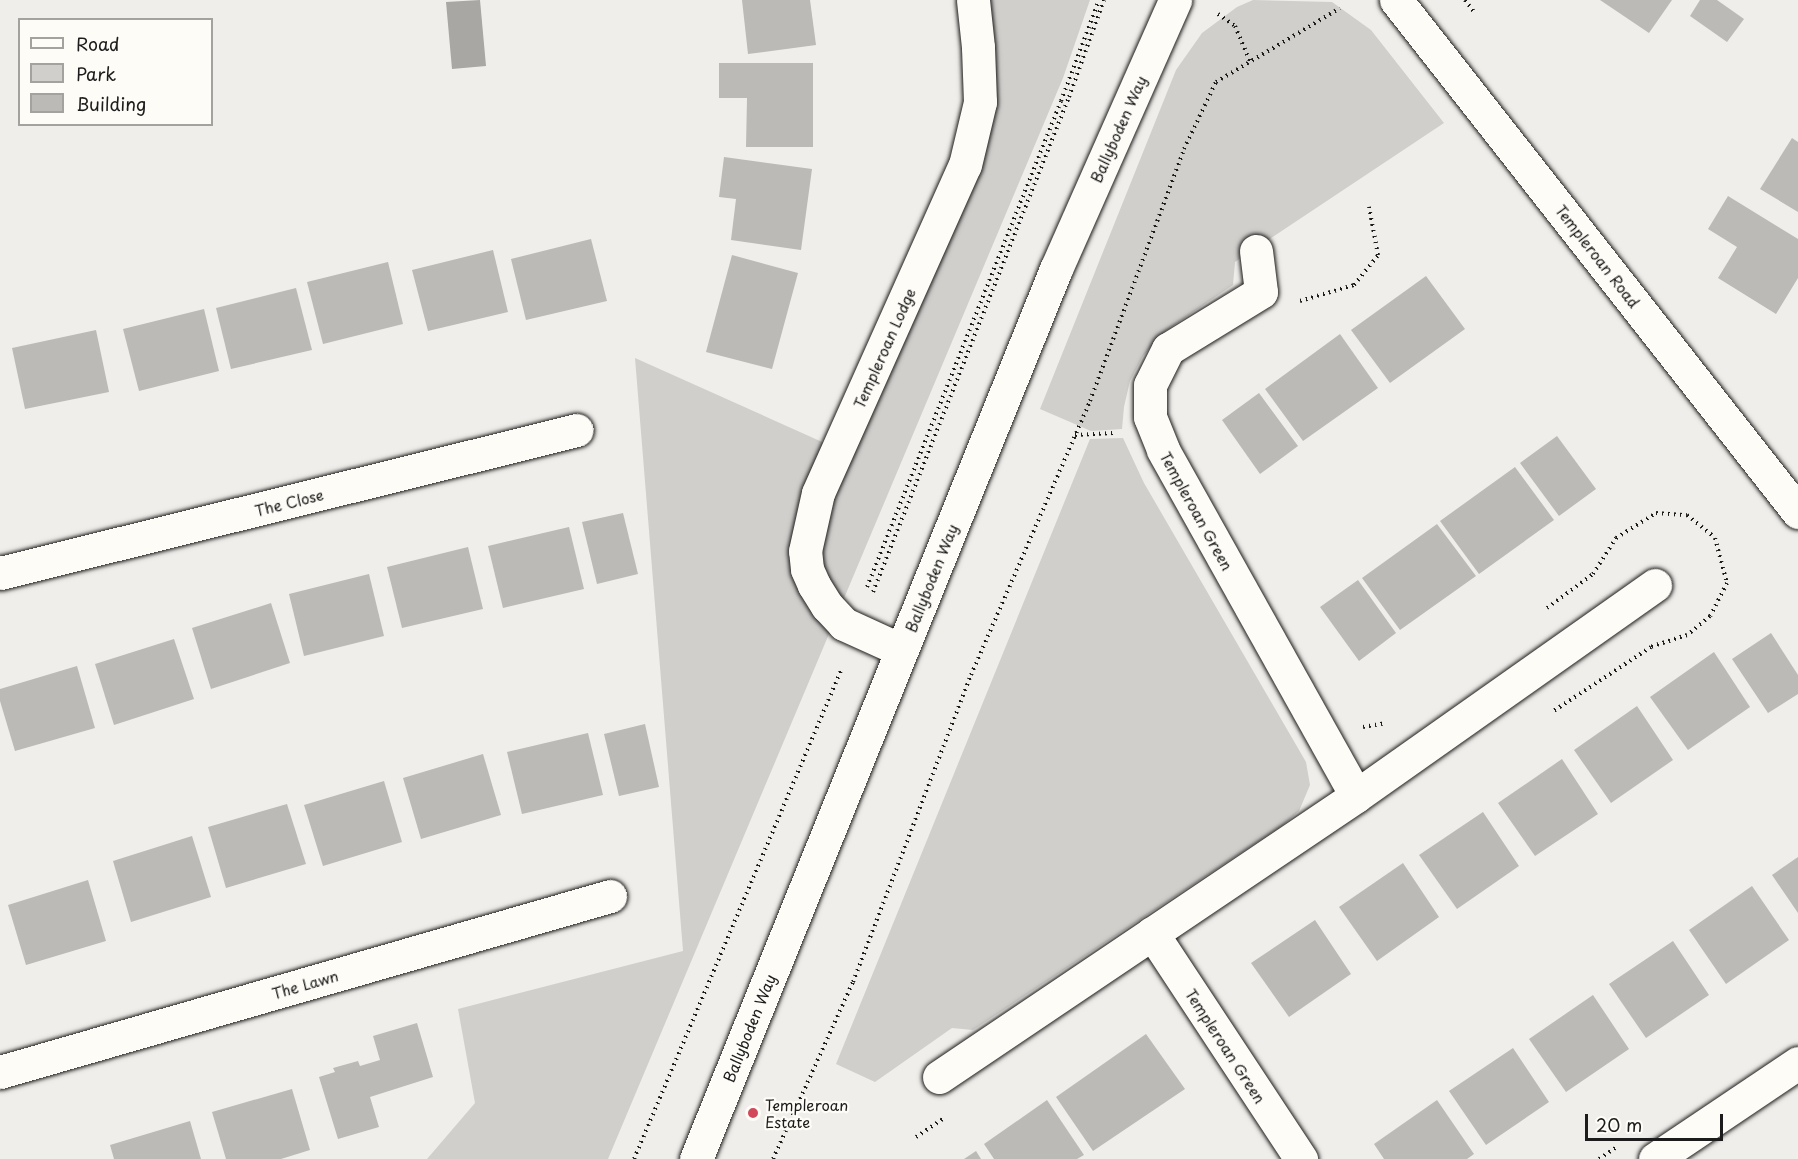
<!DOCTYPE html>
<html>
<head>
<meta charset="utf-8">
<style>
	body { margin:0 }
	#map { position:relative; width:1798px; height:1159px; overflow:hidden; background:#f0eeea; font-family:"Playpen Sans",sans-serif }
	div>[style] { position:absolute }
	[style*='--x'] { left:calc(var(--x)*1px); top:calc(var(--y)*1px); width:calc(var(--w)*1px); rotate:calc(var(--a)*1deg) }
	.green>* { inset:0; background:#d0cfcc }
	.water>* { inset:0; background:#a8a7a3 }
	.building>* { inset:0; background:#bbbab6 }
	.path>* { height:4px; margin-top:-2px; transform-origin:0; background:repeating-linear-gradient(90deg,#1c1c1c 0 1.5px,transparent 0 6px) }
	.roads { filter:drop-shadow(0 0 2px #1c1c1c) drop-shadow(0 0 2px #1c1c1c) }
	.minor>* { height:33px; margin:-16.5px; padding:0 16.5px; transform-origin:16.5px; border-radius:16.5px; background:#fdfcf7 }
	.major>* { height:33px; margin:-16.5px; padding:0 16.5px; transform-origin:16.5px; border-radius:16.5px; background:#fdfcf7 }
	.dots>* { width:16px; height:16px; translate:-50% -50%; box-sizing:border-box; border:3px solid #fdfcf7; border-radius:50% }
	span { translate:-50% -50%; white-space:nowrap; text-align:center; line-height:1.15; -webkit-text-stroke:4.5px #fdfcf7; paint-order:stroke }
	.street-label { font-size:15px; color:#1c1c1c }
	.poi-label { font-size:15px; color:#1c1c1c }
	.left { translate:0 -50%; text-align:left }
	.legend { position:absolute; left:18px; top:18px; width:195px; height:108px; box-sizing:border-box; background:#fdfcf7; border:2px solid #a3a29f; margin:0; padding:8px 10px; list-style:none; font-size:18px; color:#1c1c1c }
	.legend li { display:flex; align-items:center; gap:12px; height:30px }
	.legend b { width:30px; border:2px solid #a3a29f }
	.scale { position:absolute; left:1585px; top:1114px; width:138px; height:27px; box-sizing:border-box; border:3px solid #1c1c1c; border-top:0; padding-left:8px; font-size:18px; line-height:21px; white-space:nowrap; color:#1c1c1c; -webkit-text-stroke:4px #fdfcf7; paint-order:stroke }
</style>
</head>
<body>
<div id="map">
	<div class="green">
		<div style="clip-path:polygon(983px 0,1090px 0,1063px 78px,608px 1159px,427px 1159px,475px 1103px,458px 1009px,683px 951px,635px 358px,849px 454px,936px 255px)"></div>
		<div style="clip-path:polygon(1253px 0,1332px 2px,1371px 30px,1444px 123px,1235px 262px,1233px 285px,1165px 331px,1143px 356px,1130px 381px,1124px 407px,1122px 429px,1091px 431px,1040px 409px,1176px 70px,1202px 33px,1237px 7px)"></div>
		<div style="clip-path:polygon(1123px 438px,1144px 483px,1306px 762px,1310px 785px,1299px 811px,1283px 825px,973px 1030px,952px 1028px,875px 1082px,836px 1064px,1090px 439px)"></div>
	</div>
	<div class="water">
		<div style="clip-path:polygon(480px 0,486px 66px,452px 69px,446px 2px)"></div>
	</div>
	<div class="building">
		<div style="clip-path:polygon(742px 0,810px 0,816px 45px,748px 54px)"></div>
		<div style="clip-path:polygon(1600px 0,1672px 0,1649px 33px)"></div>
		<div style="clip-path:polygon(1700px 0,1717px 0,1744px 19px,1727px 42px,1690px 16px)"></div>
		<div style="clip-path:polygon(719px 63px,813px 63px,813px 147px,746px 147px,747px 98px,719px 98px)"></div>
		<div style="clip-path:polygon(1792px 138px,1798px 142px,1798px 212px,1760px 189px)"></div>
		<div style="clip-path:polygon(724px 157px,812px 169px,801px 250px,731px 240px,736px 199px,719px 197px)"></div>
		<div style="clip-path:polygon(1728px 196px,1798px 239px,1798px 278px,1776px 314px,1718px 278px,1737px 247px,1708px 229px)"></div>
		<div style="clip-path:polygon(591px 239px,607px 301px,526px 320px,511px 259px)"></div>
		<div style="clip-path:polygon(493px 250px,508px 312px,428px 331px,412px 270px)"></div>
		<div style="clip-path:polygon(732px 255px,798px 273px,772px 369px,706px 352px)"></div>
		<div style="clip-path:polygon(388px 262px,403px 324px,323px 344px,307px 282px)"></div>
		<div style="clip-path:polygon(1426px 276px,1465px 329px,1390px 383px,1351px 330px)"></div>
		<div style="clip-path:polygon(296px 288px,312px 350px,231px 369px,216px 308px)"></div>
		<div style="clip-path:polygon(204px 309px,219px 371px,139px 391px,123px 329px)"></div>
		<div style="clip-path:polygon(96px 330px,109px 392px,25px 409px,12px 348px)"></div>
		<div style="clip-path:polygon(1340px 334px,1378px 388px,1303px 441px,1265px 389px)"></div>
		<div style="clip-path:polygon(1259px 393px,1298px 446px,1260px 474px,1222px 420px)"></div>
		<div style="clip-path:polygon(1557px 436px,1596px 489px,1559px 516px,1520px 463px)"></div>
		<div style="clip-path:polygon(1515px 467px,1554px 520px,1479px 574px,1440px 521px)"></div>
		<div style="clip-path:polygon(623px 513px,638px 574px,597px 584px,582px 522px)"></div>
		<div style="clip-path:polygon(1437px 524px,1476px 576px,1400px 630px,1362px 578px)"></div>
		<div style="clip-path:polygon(569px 527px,584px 589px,503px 608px,488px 546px)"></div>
		<div style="clip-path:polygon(468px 547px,483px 609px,402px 628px,387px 567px)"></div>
		<div style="clip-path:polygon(369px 574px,384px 636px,304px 656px,289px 594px)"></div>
		<div style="clip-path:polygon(1358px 580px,1396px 633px,1359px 661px,1320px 607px)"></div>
		<div style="clip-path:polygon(271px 603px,290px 663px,211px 689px,192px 628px)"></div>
		<div style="clip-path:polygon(1771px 633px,1798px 675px,1798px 694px,1768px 713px,1732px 659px)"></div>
		<div style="clip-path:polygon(174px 639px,194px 699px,114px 725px,95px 664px)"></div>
		<div style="clip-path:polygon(1714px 652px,1750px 707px,1688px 750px,1650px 697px)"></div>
		<div style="clip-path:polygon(77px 666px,95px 728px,15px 751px,0 701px,0 689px)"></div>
		<div style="clip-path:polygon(1637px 706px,1673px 760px,1611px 803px,1574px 750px)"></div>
		<div style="clip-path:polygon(645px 724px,659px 787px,619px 796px,604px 734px)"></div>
		<div style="clip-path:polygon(588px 733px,603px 795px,522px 814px,507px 752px)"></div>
		<div style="clip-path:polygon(483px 754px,501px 815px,421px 839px,403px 778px)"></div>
		<div style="clip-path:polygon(1562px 759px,1598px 814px,1535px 856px,1498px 803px)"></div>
		<div style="clip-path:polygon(384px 781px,402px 842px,323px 866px,304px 805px)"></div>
		<div style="clip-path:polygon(287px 804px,306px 864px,226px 888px,208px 827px)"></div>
		<div style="clip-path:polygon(1483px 812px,1519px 866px,1457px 909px,1419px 855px)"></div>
		<div style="clip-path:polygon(192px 836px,211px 897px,131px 922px,113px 861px)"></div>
		<div style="clip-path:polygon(1798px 857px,1798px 913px,1772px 875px)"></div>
		<div style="clip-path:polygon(1403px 863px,1439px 917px,1377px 961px,1339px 907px)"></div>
		<div style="clip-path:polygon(88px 880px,106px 941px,26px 965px,8px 905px)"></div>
		<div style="clip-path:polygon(1752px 886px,1789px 940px,1726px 984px,1689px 930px)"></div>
		<div style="clip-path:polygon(1315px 920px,1351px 974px,1289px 1017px,1251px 963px)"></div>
		<div style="clip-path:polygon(1673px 941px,1709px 995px,1646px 1038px,1609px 984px)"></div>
		<div style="clip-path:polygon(1593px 995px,1629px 1049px,1566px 1092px,1529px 1039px)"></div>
		<div style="clip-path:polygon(417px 1023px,433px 1077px,370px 1097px,379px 1127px,338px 1139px,319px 1077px,335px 1072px,333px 1068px,358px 1061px,360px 1066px,380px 1060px,373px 1036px)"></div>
		<div style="clip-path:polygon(1146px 1034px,1185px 1089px,1093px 1151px,1056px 1097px)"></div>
		<div style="clip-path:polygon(1513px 1048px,1549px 1102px,1486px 1145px,1449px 1091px)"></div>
		<div style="clip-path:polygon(292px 1089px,310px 1150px,281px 1159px,226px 1159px,212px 1112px)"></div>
		<div style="clip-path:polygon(1047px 1100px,1084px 1155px,1077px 1159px,994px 1159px,984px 1144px)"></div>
		<div style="clip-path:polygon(1437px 1100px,1474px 1154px,1467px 1159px,1384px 1159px,1374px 1144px)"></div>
		<div style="clip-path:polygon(190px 1121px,201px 1159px,114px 1159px,110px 1145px)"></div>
		<div style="clip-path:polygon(976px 1151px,981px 1159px,964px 1159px)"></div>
	</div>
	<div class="path">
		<div style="--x:1465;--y:0;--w:15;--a:53"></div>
		<div style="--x:1218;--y:14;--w:21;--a:35"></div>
		<div style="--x:1235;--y:26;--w:39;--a:67"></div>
		<div style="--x:1300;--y:301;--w:56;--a:-16.5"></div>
		<div style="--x:1354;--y:285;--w:38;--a:-51"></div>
		<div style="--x:1378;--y:255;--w:49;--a:-100.6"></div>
		<div style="--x:1075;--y:435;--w:38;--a:-3"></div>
		<div style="--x:867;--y:587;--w:523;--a:-68.24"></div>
		<div style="--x:1061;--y:101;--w:108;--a:-69.4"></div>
		<div style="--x:873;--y:592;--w:532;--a:-68.4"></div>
		<div style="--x:1069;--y:97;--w:103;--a:-70.2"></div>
		<div style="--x:1547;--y:608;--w:57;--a:-36.5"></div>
		<div style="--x:1593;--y:574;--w:43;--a:-57.4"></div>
		<div style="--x:1616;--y:538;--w:47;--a:-32"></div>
		<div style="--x:1656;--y:513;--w:31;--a:4"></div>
		<div style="--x:1687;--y:515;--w:36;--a:39"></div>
		<div style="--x:1715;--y:538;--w:47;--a:75.1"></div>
		<div style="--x:1727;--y:583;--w:37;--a:117"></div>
		<div style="--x:1710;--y:616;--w:30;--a:140"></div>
		<div style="--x:1687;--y:635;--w:38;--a:162"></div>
		<div style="--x:1651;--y:647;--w:118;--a:146.7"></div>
		<div style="--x:1363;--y:727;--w:22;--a:-10"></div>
		<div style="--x:916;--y:1137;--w:34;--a:-34"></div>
		<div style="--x:634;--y:1159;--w:533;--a:-67.04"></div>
		<div style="--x:773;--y:1159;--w:194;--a:-65.7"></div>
		<div style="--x:853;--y:982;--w:329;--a:-69"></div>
		<div style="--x:971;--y:675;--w:299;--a:-66.5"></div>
		<div style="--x:1090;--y:401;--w:269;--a:-69.5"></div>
		<div style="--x:1184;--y:149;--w:74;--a:-64.5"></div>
		<div style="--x:1216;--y:82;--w:144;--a:-30.8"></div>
		<div style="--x:1599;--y:1159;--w:22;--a:-34"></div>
	</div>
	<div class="roads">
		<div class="minor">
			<div style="--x:1396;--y:0;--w:651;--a:51.86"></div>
			<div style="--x:1256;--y:251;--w:41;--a:83"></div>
			<div style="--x:1261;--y:292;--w:109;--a:148.5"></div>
			<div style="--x:1168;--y:349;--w:40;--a:116.6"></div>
			<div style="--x:1150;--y:385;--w:32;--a:90"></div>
			<div style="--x:1150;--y:417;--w:35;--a:68"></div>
			<div style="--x:1163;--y:450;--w:396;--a:60.8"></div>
			<div style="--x:0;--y:573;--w:594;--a:-13.92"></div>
			<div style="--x:901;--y:650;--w:63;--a:-155.5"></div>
			<div style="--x:844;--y:624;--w:25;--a:-133"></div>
			<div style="--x:827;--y:606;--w:25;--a:-122"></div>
			<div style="--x:814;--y:585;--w:17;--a:-114"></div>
			<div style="--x:807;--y:569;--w:18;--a:-96"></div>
			<div style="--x:805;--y:551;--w:59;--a:-77.4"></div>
			<div style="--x:818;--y:493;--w:359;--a:-65.9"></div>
			<div style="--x:965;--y:165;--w:65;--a:-76.6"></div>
			<div style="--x:980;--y:102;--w:55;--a:-92.1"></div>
			<div style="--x:978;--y:47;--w:47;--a:-96.1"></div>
			<div style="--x:1152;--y:933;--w:271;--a:56.6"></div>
			<div style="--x:0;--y:1072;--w:635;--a:-16.09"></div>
			<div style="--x:939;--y:1077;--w:503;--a:-33.97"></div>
			<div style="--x:1356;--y:796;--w:366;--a:-35.2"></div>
			<div style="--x:1655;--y:1159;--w:172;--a:-33.9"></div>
		</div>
		<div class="major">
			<div style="--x:696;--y:1159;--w:960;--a:-67.98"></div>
			<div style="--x:1056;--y:269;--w:294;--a:-66.1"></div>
		</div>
	</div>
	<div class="dots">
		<div style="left:753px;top:1113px;background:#d1495b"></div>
	</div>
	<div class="street-label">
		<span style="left:1118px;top:129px;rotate:-66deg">Ballyboden Way</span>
		<span style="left:1598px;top:256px;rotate:52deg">Templeroan Road</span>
		<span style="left:884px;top:348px;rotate:-66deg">Templeroan Lodge</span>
		<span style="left:289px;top:502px;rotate:-14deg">The Close</span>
		<span style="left:1197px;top:511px;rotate:61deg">Templeroan Green</span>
		<span style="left:931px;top:578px;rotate:-68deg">Ballyboden Way</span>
		<span style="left:305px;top:984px;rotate:-16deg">The Lawn</span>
		<span style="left:749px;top:1028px;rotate:-68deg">Ballyboden Way</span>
		<span style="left:1226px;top:1046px;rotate:57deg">Templeroan Green</span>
	</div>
	<div class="poi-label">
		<span class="left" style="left:765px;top:1113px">Templeroan<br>Estate</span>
	</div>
	<ul class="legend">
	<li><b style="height:8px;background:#fdfcf7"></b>Road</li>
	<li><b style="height:16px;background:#d0cfcc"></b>Park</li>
	<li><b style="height:16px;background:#bbbab6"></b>Building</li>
	</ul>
	<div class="scale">20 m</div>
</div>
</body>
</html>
